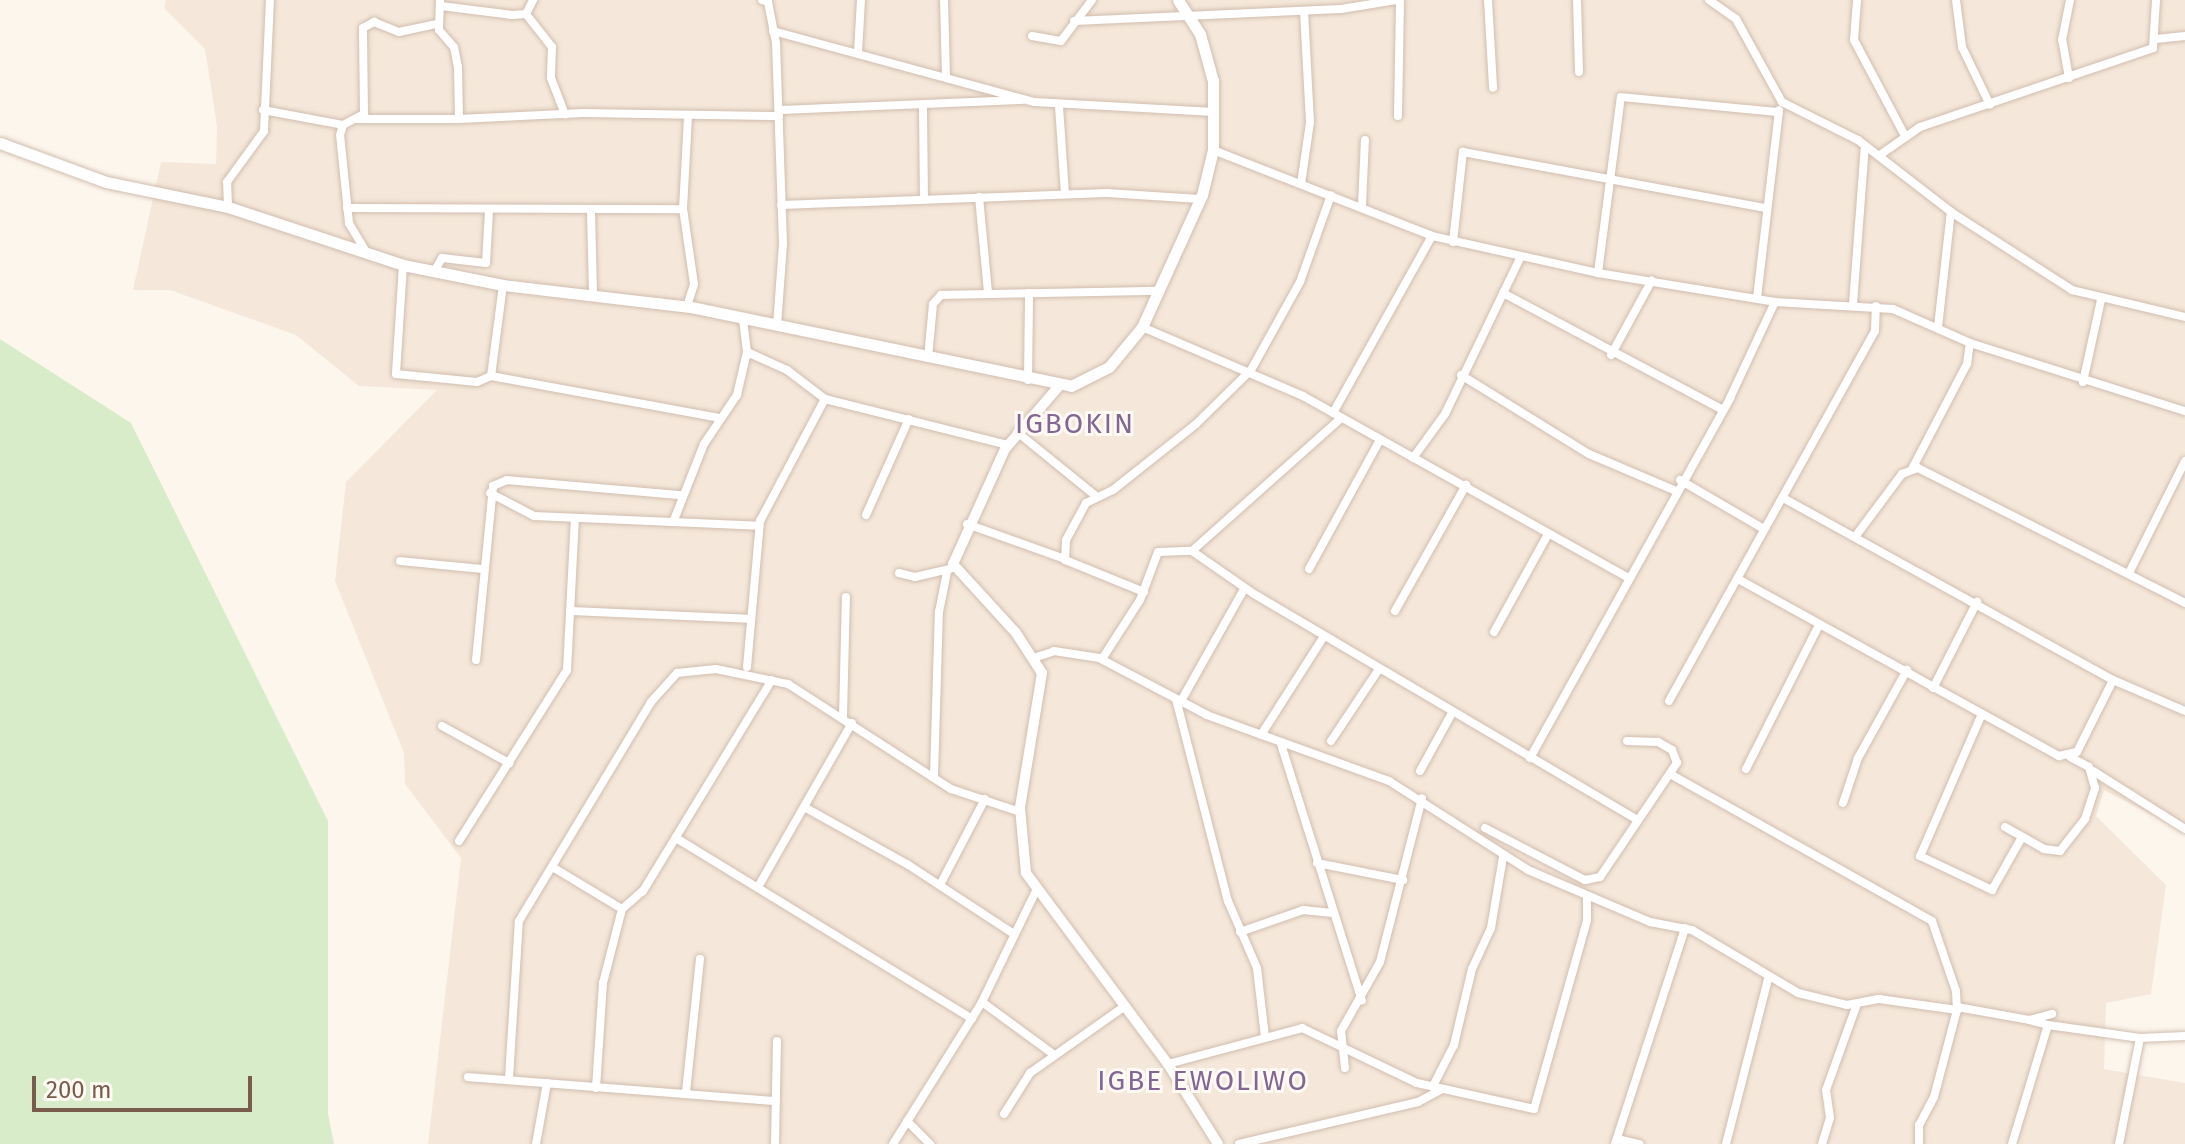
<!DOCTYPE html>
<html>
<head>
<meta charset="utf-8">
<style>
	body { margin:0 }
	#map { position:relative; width:2185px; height:1144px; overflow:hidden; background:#fdf6ec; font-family:"Fira Sans",sans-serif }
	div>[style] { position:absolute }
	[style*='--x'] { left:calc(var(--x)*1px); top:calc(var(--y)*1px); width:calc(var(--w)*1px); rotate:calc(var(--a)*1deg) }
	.residential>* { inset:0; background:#f5e8da }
	.green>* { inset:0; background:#d8ecc9 }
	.roads { filter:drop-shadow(0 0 2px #d1beb0) drop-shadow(0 0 2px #d1beb0) }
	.minor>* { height:8px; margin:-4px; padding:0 4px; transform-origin:4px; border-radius:4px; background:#fff }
	.tertiary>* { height:10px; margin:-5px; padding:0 5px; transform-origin:5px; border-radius:5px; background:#fff }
	.secondary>* { height:11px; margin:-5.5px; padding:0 5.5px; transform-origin:5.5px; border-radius:5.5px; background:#fff }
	span { translate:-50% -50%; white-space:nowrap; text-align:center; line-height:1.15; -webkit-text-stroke:6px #fffaf3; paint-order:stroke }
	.quarter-label { font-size:28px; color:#846695; letter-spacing:2px }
	.scale { position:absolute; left:32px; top:1076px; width:220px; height:36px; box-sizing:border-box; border:4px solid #7a5c4d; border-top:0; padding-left:10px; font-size:24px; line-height:28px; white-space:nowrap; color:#7a5c4d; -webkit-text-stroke:6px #fffaf3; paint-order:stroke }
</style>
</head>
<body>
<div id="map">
	<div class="residential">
		<div style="clip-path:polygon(166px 0,2185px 0,2185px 832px,2104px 790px,2096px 816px,2166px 885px,2151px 994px,2106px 1003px,2104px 1069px,2185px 1083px,2185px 1144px,428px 1144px,461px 858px,405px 784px,404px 753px,335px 581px,346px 482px,437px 390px,359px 386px,296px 335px,170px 290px,133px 290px,161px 162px,216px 164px,217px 126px,205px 49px,164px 8px)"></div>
	</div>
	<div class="green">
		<div style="clip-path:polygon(0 339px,131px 423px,328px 821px,328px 1114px,334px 1144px,0 1144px)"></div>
	</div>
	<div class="roads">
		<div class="minor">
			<div style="--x:440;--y:0;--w:30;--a:92"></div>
			<div style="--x:439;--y:30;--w:23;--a:49"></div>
			<div style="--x:454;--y:47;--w:20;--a:79"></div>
			<div style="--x:458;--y:67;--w:52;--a:88.9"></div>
			<div style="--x:459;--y:119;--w:124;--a:-2.8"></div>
			<div style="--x:583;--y:113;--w:196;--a:0.9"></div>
			<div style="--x:762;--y:0;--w:6;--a:18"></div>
			<div style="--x:768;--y:2;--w:42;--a:79"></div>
			<div style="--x:776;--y:43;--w:201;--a:88"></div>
			<div style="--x:783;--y:244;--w:81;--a:94.2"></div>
			<div style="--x:944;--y:0;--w:75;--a:88.5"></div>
			<div style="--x:1488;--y:0;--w:88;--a:86.7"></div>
			<div style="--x:1577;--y:0;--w:72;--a:88.4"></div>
			<div style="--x:1709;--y:0;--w:33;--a:35"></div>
			<div style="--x:1736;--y:19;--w:95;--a:61"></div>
			<div style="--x:1782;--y:102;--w:85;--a:26.6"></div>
			<div style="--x:1858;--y:140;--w:118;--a:37.7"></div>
			<div style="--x:1951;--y:212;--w:144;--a:32.8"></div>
			<div style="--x:2072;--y:290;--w:116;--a:13.4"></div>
			<div style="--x:1857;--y:0;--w:40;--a:94.3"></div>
			<div style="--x:1854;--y:40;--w:106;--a:62"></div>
			<div style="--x:1956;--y:0;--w:47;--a:82.7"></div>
			<div style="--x:1962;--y:47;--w:64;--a:64.2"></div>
			<div style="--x:441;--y:6;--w:72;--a:7.2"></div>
			<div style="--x:512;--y:15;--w:14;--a:-4"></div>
			<div style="--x:526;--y:14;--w:16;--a:-63"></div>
			<div style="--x:526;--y:14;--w:42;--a:51.8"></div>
			<div style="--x:552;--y:47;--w:31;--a:92"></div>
			<div style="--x:551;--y:78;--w:39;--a:69"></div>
			<div style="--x:1074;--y:21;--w:267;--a:-2.6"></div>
			<div style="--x:1341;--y:9;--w:56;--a:-9.3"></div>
			<div style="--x:773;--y:31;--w:270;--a:15.2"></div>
			<div style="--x:1034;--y:102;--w:181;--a:3.2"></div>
			<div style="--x:1032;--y:36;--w:29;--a:10"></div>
			<div style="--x:1061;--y:41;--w:51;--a:-52.9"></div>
			<div style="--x:2156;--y:39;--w:29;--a:-6"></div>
			<div style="--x:858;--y:52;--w:52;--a:-86.7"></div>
			<div style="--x:2069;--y:78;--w:39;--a:-100"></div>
			<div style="--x:2062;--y:40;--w:41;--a:-78.7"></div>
			<div style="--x:1059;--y:106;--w:88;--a:86.1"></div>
			<div style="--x:923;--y:107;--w:92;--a:89.4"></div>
			<div style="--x:263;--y:110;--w:81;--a:10.6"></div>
			<div style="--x:779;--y:110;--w:243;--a:-2.4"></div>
			<div style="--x:1398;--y:116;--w:116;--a:-89"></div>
			<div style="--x:358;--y:119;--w:101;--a:0"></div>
			<div style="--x:1213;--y:150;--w:235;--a:21.4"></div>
			<div style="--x:1432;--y:236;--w:170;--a:12.6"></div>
			<div style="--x:1598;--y:273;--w:179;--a:9.3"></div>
			<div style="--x:1775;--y:302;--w:118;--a:3.4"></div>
			<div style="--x:1893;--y:309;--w:84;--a:23.8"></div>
			<div style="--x:1970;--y:343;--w:225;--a:17.6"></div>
			<div style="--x:1880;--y:155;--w:49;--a:-35"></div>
			<div style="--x:1920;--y:127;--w:246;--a:-18.7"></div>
			<div style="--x:2153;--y:48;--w:48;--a:-86.4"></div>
			<div style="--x:1301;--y:184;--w:63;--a:-81.7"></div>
			<div style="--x:1310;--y:122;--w:111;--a:-93.1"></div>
			<div style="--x:979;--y:197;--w:96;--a:84.6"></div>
			<div style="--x:781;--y:205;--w:326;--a:-2.1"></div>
			<div style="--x:1107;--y:193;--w:93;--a:3.7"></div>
			<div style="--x:1362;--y:205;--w:65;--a:-87.4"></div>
			<div style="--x:228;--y:207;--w:25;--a:-92"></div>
			<div style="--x:227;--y:182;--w:63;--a:-54"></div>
			<div style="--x:264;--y:131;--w:131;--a:-87.4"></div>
			<div style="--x:347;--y:208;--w:336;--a:0.2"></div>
			<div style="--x:591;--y:212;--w:84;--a:88.6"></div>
			<div style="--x:1453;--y:242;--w:91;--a:-83.7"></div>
			<div style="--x:1463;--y:152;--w:308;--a:10.5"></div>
			<div style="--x:368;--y:255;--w:37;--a:-121"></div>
			<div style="--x:349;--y:223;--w:88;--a:-95.8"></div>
			<div style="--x:340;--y:135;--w:10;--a:-73"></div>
			<div style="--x:343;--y:125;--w:24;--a:-28"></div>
			<div style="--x:364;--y:114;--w:86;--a:-90.7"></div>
			<div style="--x:363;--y:28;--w:13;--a:-29"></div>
			<div style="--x:374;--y:22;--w:27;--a:22"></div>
			<div style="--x:399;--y:32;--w:39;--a:-12"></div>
			<div style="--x:403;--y:265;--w:109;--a:93.7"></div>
			<div style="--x:396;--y:374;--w:81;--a:5.6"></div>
			<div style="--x:477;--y:382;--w:15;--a:-23"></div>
			<div style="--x:435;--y:270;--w:14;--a:-60"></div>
			<div style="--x:442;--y:258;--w:44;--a:6.5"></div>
			<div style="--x:486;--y:263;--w:52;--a:-86.7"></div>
			<div style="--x:1598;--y:273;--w:177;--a:-82.6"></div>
			<div style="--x:1621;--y:97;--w:158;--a:5.5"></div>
			<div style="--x:503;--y:285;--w:92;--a:97.5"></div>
			<div style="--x:491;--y:376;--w:232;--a:10.4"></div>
			<div style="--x:1503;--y:293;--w:249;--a:28"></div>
			<div style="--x:1757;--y:298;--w:189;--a:-83.3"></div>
			<div style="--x:1853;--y:304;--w:158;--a:-85.7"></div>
			<div style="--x:687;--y:306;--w:23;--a:-72"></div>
			<div style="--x:694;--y:284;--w:76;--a:-98.3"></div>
			<div style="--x:683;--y:209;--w:93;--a:-86.9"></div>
			<div style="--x:1142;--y:327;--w:175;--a:23.2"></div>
			<div style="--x:1303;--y:396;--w:372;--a:29.2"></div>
			<div style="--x:1938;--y:327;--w:116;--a:-83.6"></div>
			<div style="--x:747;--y:352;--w:44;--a:24.2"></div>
			<div style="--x:787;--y:370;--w:48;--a:37.3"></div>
			<div style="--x:825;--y:399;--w:189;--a:14.1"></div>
			<div style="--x:1611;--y:355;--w:85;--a:-61.3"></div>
			<div style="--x:928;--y:358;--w:54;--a:-84.7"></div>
			<div style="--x:933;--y:304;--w:12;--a:-48"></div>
			<div style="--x:941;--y:295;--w:216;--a:-1.1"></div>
			<div style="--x:1461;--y:375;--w:150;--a:31.7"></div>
			<div style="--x:1589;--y:454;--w:92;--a:23"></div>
			<div style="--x:1028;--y:380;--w:87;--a:-89.3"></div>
			<div style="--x:2083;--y:382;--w:84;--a:-77.6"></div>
			<div style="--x:1333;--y:413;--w:203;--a:-60.8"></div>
			<div style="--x:1017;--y:432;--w:103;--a:39.1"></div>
			<div style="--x:1413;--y:458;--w:54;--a:-54"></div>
			<div style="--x:1445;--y:414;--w:173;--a:-64.3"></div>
			<div style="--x:1912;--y:469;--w:119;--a:-62.4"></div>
			<div style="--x:1967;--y:364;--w:21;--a:-82"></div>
			<div style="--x:1680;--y:480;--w:95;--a:30.3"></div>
			<div style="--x:490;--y:493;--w:50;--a:27.6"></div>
			<div style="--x:534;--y:516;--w:225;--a:2.5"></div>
			<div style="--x:1785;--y:499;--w:375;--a:28.9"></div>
			<div style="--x:2113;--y:680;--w:78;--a:23.3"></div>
			<div style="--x:866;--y:515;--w:105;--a:-65.9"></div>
			<div style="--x:674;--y:520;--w:82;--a:-68.5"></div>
			<div style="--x:704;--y:444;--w:59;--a:-56"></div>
			<div style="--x:737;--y:395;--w:44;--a:-76.9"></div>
			<div style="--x:747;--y:352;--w:32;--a:-97"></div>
			<div style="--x:967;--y:524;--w:101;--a:19.7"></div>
			<div style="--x:1855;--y:537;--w:79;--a:-53.3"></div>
			<div style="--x:1902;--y:474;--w:17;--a:-21"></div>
			<div style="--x:1918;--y:468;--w:299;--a:26.8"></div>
			<div style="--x:1192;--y:551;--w:198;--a:-41.7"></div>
			<div style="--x:400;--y:561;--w:81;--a:5.6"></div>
			<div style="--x:1309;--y:569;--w:147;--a:-61.2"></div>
			<div style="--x:2130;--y:571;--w:123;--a:-63.4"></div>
			<div style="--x:899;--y:573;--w:16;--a:14"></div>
			<div style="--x:915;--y:577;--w:36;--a:-13"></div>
			<div style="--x:1738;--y:579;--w:367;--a:28.9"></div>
			<div style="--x:2059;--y:756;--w:18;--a:-13"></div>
			<div style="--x:2077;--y:752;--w:80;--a:-63.4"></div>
			<div style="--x:1144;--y:592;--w:85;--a:-157.9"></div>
			<div style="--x:1065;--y:560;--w:20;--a:-87"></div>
			<div style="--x:1066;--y:540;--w:42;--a:-61.6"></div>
			<div style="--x:1086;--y:503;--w:30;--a:-26"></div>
			<div style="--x:1113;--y:490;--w:106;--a:-38.5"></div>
			<div style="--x:1196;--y:424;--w:77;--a:-44.5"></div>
			<div style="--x:1251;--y:370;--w:101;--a:-60.9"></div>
			<div style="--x:1300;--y:282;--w:92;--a:-70.4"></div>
			<div style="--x:570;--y:611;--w:180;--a:2.5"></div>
			<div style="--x:1395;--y:611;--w:145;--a:-60.6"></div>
			<div style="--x:1494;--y:632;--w:112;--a:-61.1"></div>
			<div style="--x:1034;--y:658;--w:21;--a:-19"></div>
			<div style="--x:1054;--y:651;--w:46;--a:8.8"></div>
			<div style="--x:1099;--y:658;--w:122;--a:27.8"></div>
			<div style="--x:1207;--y:715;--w:194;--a:19.9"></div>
			<div style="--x:1389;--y:781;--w:165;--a:32.6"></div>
			<div style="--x:1528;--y:870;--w:133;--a:23.1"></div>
			<div style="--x:1650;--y:922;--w:43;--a:10.8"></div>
			<div style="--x:1692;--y:930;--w:123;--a:30.7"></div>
			<div style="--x:1798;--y:993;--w:50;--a:13.8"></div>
			<div style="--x:1847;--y:1005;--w:33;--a:-11"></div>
			<div style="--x:1879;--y:999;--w:79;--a:8"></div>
			<div style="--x:1102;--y:659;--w:70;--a:-57.2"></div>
			<div style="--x:1140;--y:600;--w:51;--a:-69.4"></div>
			<div style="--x:1158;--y:552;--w:34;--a:-2"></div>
			<div style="--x:1192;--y:551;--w:75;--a:34.7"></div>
			<div style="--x:1254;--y:594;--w:445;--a:30.5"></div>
			<div style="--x:476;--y:660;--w:175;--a:-84.4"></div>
			<div style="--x:493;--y:486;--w:15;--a:-23"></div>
			<div style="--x:507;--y:480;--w:174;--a:5"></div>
			<div style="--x:747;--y:667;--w:147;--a:-84.9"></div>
			<div style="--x:760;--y:521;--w:138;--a:-62"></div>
			<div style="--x:1933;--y:688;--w:97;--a:-62.9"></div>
			<div style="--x:1176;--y:699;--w:209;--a:75.6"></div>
			<div style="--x:1228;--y:901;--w:73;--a:66.6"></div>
			<div style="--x:1257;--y:968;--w:69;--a:83.4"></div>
			<div style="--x:1181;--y:701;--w:129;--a:-60.6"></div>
			<div style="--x:1669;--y:701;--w:423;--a:-60.9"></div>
			<div style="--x:1875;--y:331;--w:25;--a:-88"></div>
			<div style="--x:1981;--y:716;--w:153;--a:113.5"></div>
			<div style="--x:1920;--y:856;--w:80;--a:25.3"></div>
			<div style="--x:1992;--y:890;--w:61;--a:-60.5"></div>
			<div style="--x:843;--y:717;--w:120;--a:-88.6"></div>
			<div style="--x:442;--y:726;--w:77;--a:28.9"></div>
			<div style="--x:1261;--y:735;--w:117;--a:-57.5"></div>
			<div style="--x:1331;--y:741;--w:87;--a:-56.3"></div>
			<div style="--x:1281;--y:744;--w:269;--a:72.5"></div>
			<div style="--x:1530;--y:758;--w:412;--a:-60.9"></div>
			<div style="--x:1730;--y:398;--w:106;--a:-64.9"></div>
			<div style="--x:1746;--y:769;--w:161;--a:-63.1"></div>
			<div style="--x:1420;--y:771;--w:66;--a:-61.1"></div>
			<div style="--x:2093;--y:771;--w:109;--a:32.2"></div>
			<div style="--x:1670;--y:774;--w:300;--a:29.3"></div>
			<div style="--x:1932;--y:921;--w:74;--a:71.1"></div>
			<div style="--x:1956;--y:991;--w:19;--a:87"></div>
			<div style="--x:1957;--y:1010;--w:90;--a:104.8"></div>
			<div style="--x:1934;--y:1097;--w:32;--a:118"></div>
			<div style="--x:1919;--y:1125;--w:19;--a:90"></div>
			<div style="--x:934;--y:776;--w:164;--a:-88.3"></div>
			<div style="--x:939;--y:612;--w:41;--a:-78.7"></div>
			<div style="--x:1843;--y:803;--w:47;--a:-71.6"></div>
			<div style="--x:1858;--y:758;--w:101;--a:-60.9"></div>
			<div style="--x:804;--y:807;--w:118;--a:29"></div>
			<div style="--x:907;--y:864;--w:128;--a:33.2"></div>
			<div style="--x:2005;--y:827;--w:45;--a:29.4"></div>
			<div style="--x:2044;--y:849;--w:16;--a:7"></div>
			<div style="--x:2060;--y:851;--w:41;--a:-52"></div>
			<div style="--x:2085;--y:819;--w:33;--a:-72"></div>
			<div style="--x:2095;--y:788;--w:22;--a:-106"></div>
			<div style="--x:2089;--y:767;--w:21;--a:-152"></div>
			<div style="--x:1485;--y:828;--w:113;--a:27.5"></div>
			<div style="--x:1585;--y:880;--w:15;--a:-11"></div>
			<div style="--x:1600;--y:877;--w:138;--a:-56"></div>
			<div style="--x:1677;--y:763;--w:14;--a:-111"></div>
			<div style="--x:1672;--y:750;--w:16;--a:-150"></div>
			<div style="--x:1658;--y:742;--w:31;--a:-178"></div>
			<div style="--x:676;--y:838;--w:347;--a:31.4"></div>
			<div style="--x:459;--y:841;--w:202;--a:-57.7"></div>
			<div style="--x:567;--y:670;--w:152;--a:-87"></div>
			<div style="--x:1317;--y:863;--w:88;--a:11.2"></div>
			<div style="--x:554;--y:868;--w:79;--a:31.1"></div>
			<div style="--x:940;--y:885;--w:97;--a:-62.4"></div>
			<div style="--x:758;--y:887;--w:189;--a:-60.2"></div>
			<div style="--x:1240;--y:932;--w:67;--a:-19.2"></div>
			<div style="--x:1303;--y:910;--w:27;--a:6"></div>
			<div style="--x:982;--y:1002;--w:88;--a:36.2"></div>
			<div style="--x:1957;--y:1007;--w:73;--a:10.2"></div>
			<div style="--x:2029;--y:1020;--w:24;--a:-15"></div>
			<div style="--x:2048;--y:1025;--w:93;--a:8"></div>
			<div style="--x:2140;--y:1038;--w:108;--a:101.2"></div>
			<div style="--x:2140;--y:1038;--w:45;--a:-2.5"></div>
			<div style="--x:1168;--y:1064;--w:139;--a:-15"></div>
			<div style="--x:1302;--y:1028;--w:127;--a:25.6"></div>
			<div style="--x:1417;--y:1083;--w:120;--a:12.5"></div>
			<div style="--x:1534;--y:1109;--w:196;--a:-74.3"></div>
			<div style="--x:1587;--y:920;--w:23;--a:-90"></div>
			<div style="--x:1345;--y:1068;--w:37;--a:-96"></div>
			<div style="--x:1341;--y:1031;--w:79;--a:-60.5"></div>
			<div style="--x:1380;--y:962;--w:169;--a:-75.6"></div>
			<div style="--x:468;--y:1077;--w:309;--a:4.5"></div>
			<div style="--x:509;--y:1078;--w:157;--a:-86.4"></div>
			<div style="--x:519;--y:921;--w:256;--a:-58.9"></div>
			<div style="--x:651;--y:702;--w:39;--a:-48"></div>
			<div style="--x:677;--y:673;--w:39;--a:-6"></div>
			<div style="--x:716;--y:669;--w:74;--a:11.8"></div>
			<div style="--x:788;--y:684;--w:194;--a:32.8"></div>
			<div style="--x:951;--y:789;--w:73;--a:18.4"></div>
			<div style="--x:1433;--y:1086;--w:46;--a:-62.9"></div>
			<div style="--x:1454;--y:1045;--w:78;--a:-76.7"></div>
			<div style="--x:1472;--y:969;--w:45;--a:-65.1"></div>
			<div style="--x:1491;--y:928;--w:72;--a:-80.4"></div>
			<div style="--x:596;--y:1088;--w:105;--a:-86.2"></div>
			<div style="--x:603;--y:983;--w:76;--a:-75.6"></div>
			<div style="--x:622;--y:909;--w:28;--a:-41"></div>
			<div style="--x:643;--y:891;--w:247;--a:-58.6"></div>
			<div style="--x:686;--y:1092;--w:134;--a:-84"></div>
			<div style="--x:1004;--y:1114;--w:49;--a:-57.6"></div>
			<div style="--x:1030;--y:1073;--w:113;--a:-35.2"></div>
			<div style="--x:907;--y:1121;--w:33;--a:45"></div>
			<div style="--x:1617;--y:1139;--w:23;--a:13"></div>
			<div style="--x:536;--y:1144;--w:62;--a:-79.8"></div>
			<div style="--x:775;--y:1144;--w:103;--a:-88.9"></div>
			<div style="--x:893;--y:1144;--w:168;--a:-57.9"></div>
			<div style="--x:982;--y:1002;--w:123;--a:-64.1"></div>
			<div style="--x:1239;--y:1144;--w:184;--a:-13.2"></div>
			<div style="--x:1418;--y:1102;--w:27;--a:-28"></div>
			<div style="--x:1615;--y:1144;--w:227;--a:-72"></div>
			<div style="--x:1726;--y:1144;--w:170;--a:-75.7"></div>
			<div style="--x:1822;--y:1144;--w:27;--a:-73"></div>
			<div style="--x:1830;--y:1118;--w:28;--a:-98"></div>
			<div style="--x:1826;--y:1090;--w:91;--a:-70.2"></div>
			<div style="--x:2012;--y:1144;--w:124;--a:-73.2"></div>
			<div style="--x:2048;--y:1025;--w:20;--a:-165"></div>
		</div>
		<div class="tertiary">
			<div style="--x:1059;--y:386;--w:83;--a:130.6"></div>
			<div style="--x:1005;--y:449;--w:126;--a:114.3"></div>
			<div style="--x:953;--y:564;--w:93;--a:47.6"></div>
			<div style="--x:1016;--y:633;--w:48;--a:57"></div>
			<div style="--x:1042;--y:673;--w:137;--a:99.3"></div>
			<div style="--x:1020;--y:808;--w:65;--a:84.7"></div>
			<div style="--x:1026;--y:873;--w:238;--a:53.4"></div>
			<div style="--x:1168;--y:1064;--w:94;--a:58"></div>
		</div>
		<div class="secondary">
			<div style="--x:0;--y:143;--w:113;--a:20.2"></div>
			<div style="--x:106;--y:182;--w:125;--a:11.6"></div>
			<div style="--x:228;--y:207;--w:184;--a:18.3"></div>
			<div style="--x:403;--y:265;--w:102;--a:11.3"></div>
			<div style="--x:503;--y:285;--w:189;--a:6.7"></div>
			<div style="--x:691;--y:307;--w:388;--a:11.7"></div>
			<div style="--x:1071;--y:386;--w:42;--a:-26.6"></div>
			<div style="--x:1109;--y:367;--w:52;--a:-50.5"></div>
			<div style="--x:1142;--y:327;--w:145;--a:-65.6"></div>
			<div style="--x:1202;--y:195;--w:46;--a:-76.3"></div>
			<div style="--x:1213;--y:150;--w:69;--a:-90"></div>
			<div style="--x:1213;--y:81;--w:49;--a:-105.5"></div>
			<div style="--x:1200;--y:34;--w:40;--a:-122.9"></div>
		</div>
	</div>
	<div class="quarter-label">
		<span style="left:1075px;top:424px">IGBOKIN</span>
		<span style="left:1203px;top:1081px">IGBE EWOLIWO</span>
	</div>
	<div class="scale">200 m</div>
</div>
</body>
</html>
